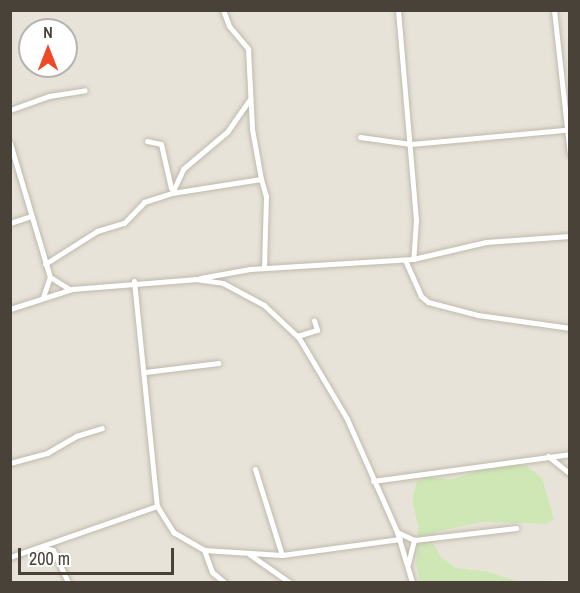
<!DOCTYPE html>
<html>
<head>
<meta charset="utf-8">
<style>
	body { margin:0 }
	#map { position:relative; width:580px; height:593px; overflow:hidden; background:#f4f1ea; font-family:"Archivo Narrow",sans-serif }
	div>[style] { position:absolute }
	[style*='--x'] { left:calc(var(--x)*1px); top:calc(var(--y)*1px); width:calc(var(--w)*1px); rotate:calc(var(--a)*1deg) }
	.residential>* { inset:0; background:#e8e3d8 }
	.green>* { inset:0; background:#cfe6b5 }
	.roads { filter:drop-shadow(0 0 2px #bfb9ad) drop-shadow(0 0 2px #bfb9ad) }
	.street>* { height:5px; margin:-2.5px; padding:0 2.5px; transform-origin:2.5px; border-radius:2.5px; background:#fff }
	span { translate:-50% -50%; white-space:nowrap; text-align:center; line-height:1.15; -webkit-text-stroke:4.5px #fff; paint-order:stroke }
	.frame { position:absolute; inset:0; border:12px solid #484238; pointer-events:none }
	.north { position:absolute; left:18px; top:18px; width:60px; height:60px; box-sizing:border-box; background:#fff; border:2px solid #b6b3af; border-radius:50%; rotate:0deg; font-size:16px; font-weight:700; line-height:24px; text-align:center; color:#484238 }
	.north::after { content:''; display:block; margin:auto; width:21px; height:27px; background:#ee4927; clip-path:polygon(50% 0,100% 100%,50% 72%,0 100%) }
	.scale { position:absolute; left:18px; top:548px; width:156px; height:27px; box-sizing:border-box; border:3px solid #484238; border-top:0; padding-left:8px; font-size:18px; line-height:21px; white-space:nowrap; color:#484238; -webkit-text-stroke:4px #fff; paint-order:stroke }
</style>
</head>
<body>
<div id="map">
	<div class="residential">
		<div style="clip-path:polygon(evenodd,10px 11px,569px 11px,569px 580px,520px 582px,486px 571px,456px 568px,441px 557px,431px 541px,436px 532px,482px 522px,546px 524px,499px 463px,454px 479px,425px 477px,412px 500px,418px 527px,416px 564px,420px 582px,11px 582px,10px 11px,30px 30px,66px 30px,66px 66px,30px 66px,30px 30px)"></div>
	</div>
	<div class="green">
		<div style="clip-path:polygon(499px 463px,527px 466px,542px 478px,554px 519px,546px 524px,482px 522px,436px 532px,431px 540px,441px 557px,456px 568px,486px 571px,520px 582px,420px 582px,416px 564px,418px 527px,412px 500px,417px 481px,425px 477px,454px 479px)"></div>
	</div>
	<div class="roads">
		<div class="street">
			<div style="--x:223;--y:10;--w:17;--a:69"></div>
			<div style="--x:229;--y:26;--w:30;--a:50"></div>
			<div style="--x:248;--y:49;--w:80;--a:87.1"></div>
			<div style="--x:252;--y:129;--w:51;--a:79.8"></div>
			<div style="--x:398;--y:10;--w:211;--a:85.1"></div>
			<div style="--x:416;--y:220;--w:39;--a:94"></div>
			<div style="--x:554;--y:10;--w:145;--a:83.7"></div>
			<div style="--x:10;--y:110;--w:41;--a:-19.7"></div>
			<div style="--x:49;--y:96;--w:36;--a:-9"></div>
			<div style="--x:360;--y:137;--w:51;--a:7.8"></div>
			<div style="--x:411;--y:144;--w:156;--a:-5.2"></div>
			<div style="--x:147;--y:141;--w:14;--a:12"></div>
			<div style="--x:161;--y:144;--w:45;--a:77.2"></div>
			<div style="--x:10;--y:143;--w:140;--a:73.4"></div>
			<div style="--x:50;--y:277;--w:22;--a:32"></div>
			<div style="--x:172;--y:193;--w:26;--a:-65"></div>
			<div style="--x:183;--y:169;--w:57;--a:-40.1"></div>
			<div style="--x:227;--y:132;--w:40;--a:-55.1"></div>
			<div style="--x:10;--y:223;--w:22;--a:-18"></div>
			<div style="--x:405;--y:260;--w:39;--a:66"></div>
			<div style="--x:421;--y:296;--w:9;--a:41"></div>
			<div style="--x:428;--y:302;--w:52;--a:14.6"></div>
			<div style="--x:478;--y:315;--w:93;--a:8"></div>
			<div style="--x:45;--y:264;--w:62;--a:-32.4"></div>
			<div style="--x:97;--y:231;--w:28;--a:-17"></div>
			<div style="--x:124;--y:223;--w:29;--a:-46"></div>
			<div style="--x:144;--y:202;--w:29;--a:-18"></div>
			<div style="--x:172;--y:193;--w:90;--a:-8.9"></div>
			<div style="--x:261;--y:179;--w:18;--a:74"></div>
			<div style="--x:266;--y:196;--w:72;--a:91.6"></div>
			<div style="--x:200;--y:278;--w:51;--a:-10.2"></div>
			<div style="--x:250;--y:269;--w:163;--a:-3.5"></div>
			<div style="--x:413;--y:259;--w:75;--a:-13.1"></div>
			<div style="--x:486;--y:242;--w:84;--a:-4.1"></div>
			<div style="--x:134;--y:281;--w:226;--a:84.2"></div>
			<div style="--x:157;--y:506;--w:31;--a:58"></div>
			<div style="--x:173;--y:532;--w:36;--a:30"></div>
			<div style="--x:204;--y:550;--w:78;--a:3.7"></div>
			<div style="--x:282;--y:555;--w:119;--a:-7.7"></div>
			<div style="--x:43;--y:297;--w:21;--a:-71"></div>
			<div style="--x:10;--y:309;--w:65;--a:-17.9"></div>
			<div style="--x:72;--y:289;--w:123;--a:-4.6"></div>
			<div style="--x:195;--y:279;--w:28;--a:8"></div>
			<div style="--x:223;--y:283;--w:47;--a:28.2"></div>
			<div style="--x:264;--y:305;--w:48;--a:43.3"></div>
			<div style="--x:299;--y:338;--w:94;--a:59.3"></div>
			<div style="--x:347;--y:419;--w:124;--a:66.1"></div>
			<div style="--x:397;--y:532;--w:52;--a:73.3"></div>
			<div style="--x:297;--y:336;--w:21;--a:-17"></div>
			<div style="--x:317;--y:330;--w:10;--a:-107"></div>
			<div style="--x:145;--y:372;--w:74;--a:-7"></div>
			<div style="--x:548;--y:456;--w:28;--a:39"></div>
			<div style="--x:10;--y:463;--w:38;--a:-15"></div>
			<div style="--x:47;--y:453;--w:34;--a:-30"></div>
			<div style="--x:76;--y:436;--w:27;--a:-17"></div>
			<div style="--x:255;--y:469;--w:90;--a:72.6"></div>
			<div style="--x:373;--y:481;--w:199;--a:-7.8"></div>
			<div style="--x:397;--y:532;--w:19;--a:25"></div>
			<div style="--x:414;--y:540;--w:103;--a:-6.7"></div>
			<div style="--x:40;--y:547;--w:13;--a:13"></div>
			<div style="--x:53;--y:550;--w:35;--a:65"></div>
			<div style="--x:204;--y:550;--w:23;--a:70"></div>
			<div style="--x:212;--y:572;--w:16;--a:40"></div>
			<div style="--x:249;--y:554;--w:49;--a:35"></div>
			<div style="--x:10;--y:557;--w:156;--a:-19.1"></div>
			<div style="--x:408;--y:564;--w:25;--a:-76"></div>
		</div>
	</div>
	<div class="frame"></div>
	<div class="north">N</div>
	<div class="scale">200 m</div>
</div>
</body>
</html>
